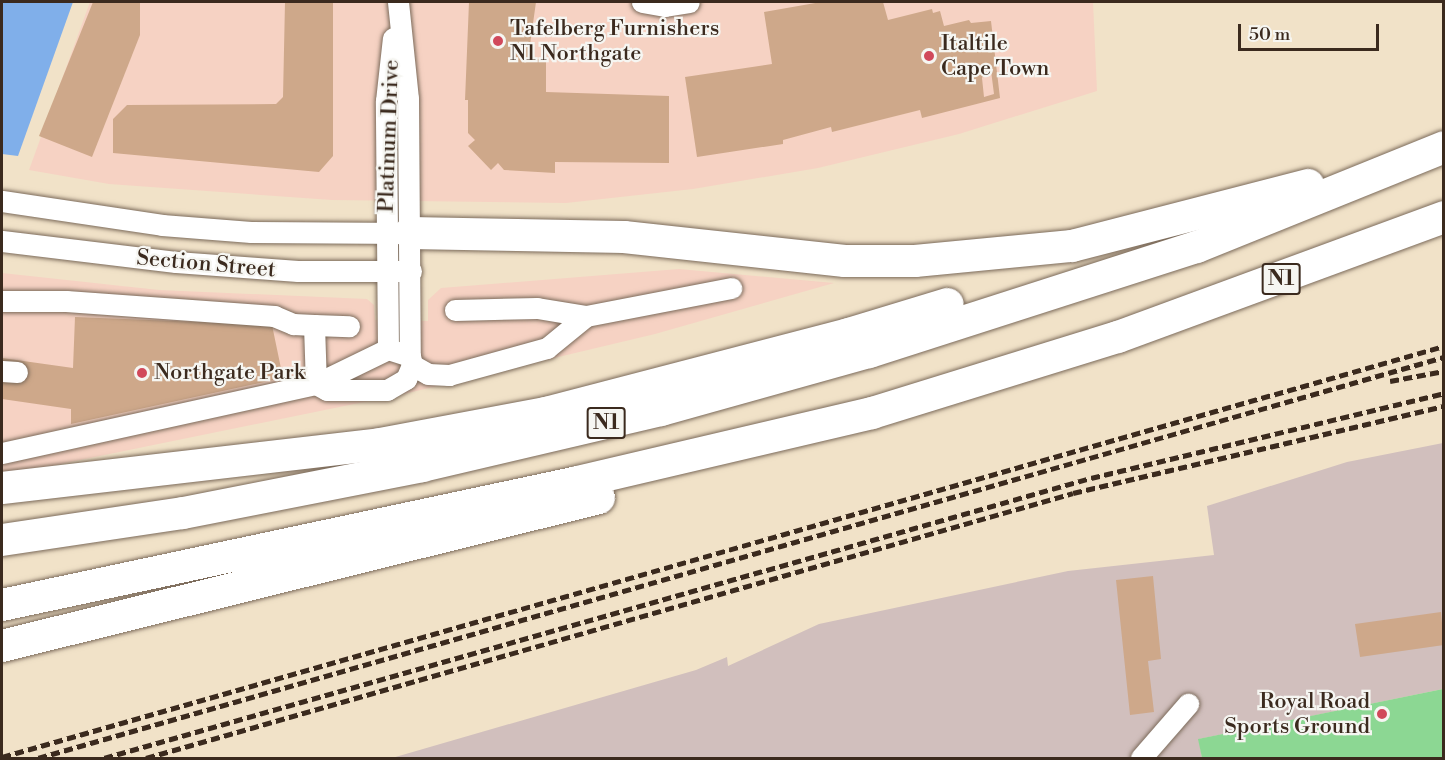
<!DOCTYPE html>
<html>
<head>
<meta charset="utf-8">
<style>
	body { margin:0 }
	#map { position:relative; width:1445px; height:760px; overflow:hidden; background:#f1e2c8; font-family:"Libre Bodoni",serif }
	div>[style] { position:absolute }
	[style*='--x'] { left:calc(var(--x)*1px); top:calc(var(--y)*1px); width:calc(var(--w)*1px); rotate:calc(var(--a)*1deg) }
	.built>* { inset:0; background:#f6d2c3 }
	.industrial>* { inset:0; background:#d1bfbd }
	.green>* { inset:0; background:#8cd793 }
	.water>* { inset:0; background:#80afea }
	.building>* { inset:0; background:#cea88a }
	.roads { filter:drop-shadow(0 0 2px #7b6a5a) drop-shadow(0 0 2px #7b6a5a) }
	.minor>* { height:21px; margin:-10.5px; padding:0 10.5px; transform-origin:10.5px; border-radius:10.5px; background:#fff }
	.highway>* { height:32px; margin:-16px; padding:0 16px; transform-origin:16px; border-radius:16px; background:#fff }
	.rail>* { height:4.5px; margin-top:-2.25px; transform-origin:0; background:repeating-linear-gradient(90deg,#3b2a1e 0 9px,transparent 0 13.5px) }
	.dots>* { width:16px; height:16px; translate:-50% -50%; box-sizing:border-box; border:3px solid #f6f6f2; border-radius:50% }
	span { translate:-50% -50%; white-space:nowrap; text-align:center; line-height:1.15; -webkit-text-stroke:4.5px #f6f6f2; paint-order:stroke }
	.shield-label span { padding:2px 4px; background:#f6f6f2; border:2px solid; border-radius:4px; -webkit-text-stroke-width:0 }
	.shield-label { font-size:21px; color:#3b2a1e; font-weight:700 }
	.poi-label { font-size:22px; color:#3b2a1e }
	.left { translate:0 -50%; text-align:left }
	.right { translate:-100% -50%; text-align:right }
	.street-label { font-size:22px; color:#3b2a1e }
	.frame { position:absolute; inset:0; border:3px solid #3b2a1e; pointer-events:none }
	.scale { position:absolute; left:1238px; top:24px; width:141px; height:27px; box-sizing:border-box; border:3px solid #3b2a1e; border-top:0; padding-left:8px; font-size:18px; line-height:21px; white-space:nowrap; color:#3b2a1e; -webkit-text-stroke:4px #f6f6f2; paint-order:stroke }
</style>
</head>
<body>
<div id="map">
	<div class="built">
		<div style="clip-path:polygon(90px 2px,1093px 2px,1097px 91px,959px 134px,818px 168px,693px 189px,566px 203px,332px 200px,109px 184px,29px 170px)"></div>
		<div style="clip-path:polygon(679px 269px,834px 283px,655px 334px,408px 393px,2px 476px,2px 273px,159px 290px,367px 299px,374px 305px,375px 320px,428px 321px,428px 300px,441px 288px)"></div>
	</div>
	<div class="industrial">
		<div style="clip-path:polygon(1443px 443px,1443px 689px,1199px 739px,1202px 758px,392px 758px,696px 670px,727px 657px,728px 666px,819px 624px,1068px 571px,1214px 555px,1207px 506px,1347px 462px)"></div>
	</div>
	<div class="green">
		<div style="clip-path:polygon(1443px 689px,1443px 758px,1202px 758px,1198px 739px)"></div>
	</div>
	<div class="water">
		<div style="clip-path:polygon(2px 2px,73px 2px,18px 156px,2px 154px)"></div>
	</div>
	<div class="building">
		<div style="clip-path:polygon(93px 2px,140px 2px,140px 35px,92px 157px,39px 136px)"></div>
		<div style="clip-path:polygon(285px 2px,333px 2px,333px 156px,319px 172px,113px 153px,113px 119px,127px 105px,276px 104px,283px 97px)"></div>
		<div style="clip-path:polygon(469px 2px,536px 2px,528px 59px,546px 59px,546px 92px,669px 96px,669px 163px,555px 162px,555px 173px,504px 170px,498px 163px,491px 170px,468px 146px,475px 140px,468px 133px,468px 100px,465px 100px)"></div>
		<div style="clip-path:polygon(evenodd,821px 2px,883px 2px,888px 20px,932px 9px,933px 13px,940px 11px,944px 26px,969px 20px,971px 23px,991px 21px,1000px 98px,922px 118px,920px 110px,832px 132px,831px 127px,783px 140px,783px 144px,697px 157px,685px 77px,772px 64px,764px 12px,821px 2px,990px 63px,994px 94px,984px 97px,982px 78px,990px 63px)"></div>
		<div style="clip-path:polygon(75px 317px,272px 325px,283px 378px,71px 424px,71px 409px,2px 399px,2px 358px,73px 368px)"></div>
		<div style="clip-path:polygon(1153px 576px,1161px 659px,1148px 661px,1154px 712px,1130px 715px,1116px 580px)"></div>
		<div style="clip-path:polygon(1441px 612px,1444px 645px,1360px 657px,1355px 624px)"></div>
	</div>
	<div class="roads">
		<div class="minor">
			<div style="--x:398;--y:2;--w:97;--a:84.1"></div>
			<div style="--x:408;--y:98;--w:258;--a:89.6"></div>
			<div style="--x:642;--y:2;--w:23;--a:10"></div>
			<div style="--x:665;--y:6;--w:24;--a:-9"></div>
			<div style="--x:2;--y:201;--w:162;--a:8.5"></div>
			<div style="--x:162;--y:225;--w:89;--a:4.5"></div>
			<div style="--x:251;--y:232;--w:159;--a:0.4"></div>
			<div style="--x:2;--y:241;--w:175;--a:6.9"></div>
			<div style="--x:176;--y:262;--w:122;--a:4.2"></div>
			<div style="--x:298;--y:271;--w:113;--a:0"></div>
			<div style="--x:2;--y:301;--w:64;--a:0"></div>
			<div style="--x:66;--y:301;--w:209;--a:4.1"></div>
			<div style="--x:274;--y:316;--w:21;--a:23"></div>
			<div style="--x:293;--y:324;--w:21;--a:3"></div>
			<div style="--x:314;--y:325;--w:59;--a:88.1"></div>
			<div style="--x:455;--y:310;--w:82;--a:-1.4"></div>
			<div style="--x:537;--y:308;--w:50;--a:9.3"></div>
			<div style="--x:314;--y:325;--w:35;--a:2"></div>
			<div style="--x:388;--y:349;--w:248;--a:-90.5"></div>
			<div style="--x:386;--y:101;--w:63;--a:-83.7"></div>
			<div style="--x:412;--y:365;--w:18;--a:29"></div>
			<div style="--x:428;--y:374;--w:21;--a:3"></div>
			<div style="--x:449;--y:375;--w:102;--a:-15.4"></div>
			<div style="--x:547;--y:348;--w:50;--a:-39.4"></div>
			<div style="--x:586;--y:316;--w:148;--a:-10.9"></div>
			<div style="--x:2;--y:371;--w:15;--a:4"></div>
			<div style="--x:2;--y:453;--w:321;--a:-12.4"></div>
			<div style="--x:316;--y:384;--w:80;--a:-25.9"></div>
			<div style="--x:388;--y:349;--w:23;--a:18"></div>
			<div style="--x:410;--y:356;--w:9;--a:77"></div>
			<div style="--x:412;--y:365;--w:15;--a:113"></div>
			<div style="--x:406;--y:379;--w:22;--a:150"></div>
			<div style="--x:387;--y:390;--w:60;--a:180"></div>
			<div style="--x:327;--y:390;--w:13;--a:-151"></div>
			<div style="--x:1141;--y:758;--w:72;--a:-49"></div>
		</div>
		<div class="highway">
			<div style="--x:410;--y:233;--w:214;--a:1.1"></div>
			<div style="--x:624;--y:237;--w:222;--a:6.2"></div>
			<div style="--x:845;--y:261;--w:70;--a:0"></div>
			<div style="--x:915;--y:261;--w:158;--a:-5.5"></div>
			<div style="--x:1072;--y:246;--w:244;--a:-14.5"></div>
			<div style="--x:2;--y:488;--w:381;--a:-6.6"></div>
			<div style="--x:380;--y:444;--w:169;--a:-10.6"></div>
			<div style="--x:546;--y:413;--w:313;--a:-14.6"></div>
			<div style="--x:849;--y:334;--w:103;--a:-16.9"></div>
			<div style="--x:2;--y:540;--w:183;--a:-8.5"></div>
			<div style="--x:183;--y:513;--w:244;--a:-11.1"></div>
			<div style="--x:422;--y:466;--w:245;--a:-13.2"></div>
			<div style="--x:661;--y:410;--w:216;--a:-15.6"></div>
			<div style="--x:869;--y:352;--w:344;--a:-17.8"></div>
			<div style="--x:1197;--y:247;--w:266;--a:-22"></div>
			<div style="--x:2;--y:605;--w:589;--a:-12.05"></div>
			<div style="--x:578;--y:482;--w:302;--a:-13.2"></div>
			<div style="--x:872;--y:413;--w:257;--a:-17.2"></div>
			<div style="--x:1118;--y:337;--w:347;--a:-20.2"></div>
			<div style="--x:2;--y:646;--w:615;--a:-13.92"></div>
		</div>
	</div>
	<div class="rail">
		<div style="--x:1390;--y:381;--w:55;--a:-10.5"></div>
		<div style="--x:2;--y:757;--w:1499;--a:-15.91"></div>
		<div style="--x:38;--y:758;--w:1462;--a:-15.92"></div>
		<div style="--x:104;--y:758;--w:1026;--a:-15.84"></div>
		<div style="--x:1091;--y:478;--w:363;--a:-13.5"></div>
		<div style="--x:146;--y:758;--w:964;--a:-15.95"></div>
		<div style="--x:1073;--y:493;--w:381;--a:-13.2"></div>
	</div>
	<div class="dots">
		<div style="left:498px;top:41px;background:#d1495b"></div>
		<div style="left:929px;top:56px;background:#d1495b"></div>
		<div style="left:142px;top:373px;background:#d1495b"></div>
		<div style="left:1382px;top:714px;background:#d1495b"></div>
	</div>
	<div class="shield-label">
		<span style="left:1281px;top:279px">N1</span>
		<span style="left:606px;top:423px">N1</span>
	</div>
	<div class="poi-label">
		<span class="left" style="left:510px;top:41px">Tafelberg Furnishers<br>N1 Northgate</span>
		<span class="left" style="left:941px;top:56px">Italtile<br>Cape Town</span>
		<span class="left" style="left:154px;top:373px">Northgate Park</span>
		<span class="right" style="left:1370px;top:714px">Royal Road<br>Sports Ground</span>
	</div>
	<div class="street-label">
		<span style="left:389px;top:136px;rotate:-88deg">Platinum Drive</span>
		<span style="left:206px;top:264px;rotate:5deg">Section Street</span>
	</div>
	<div class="frame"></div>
	<div class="scale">50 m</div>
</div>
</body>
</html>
